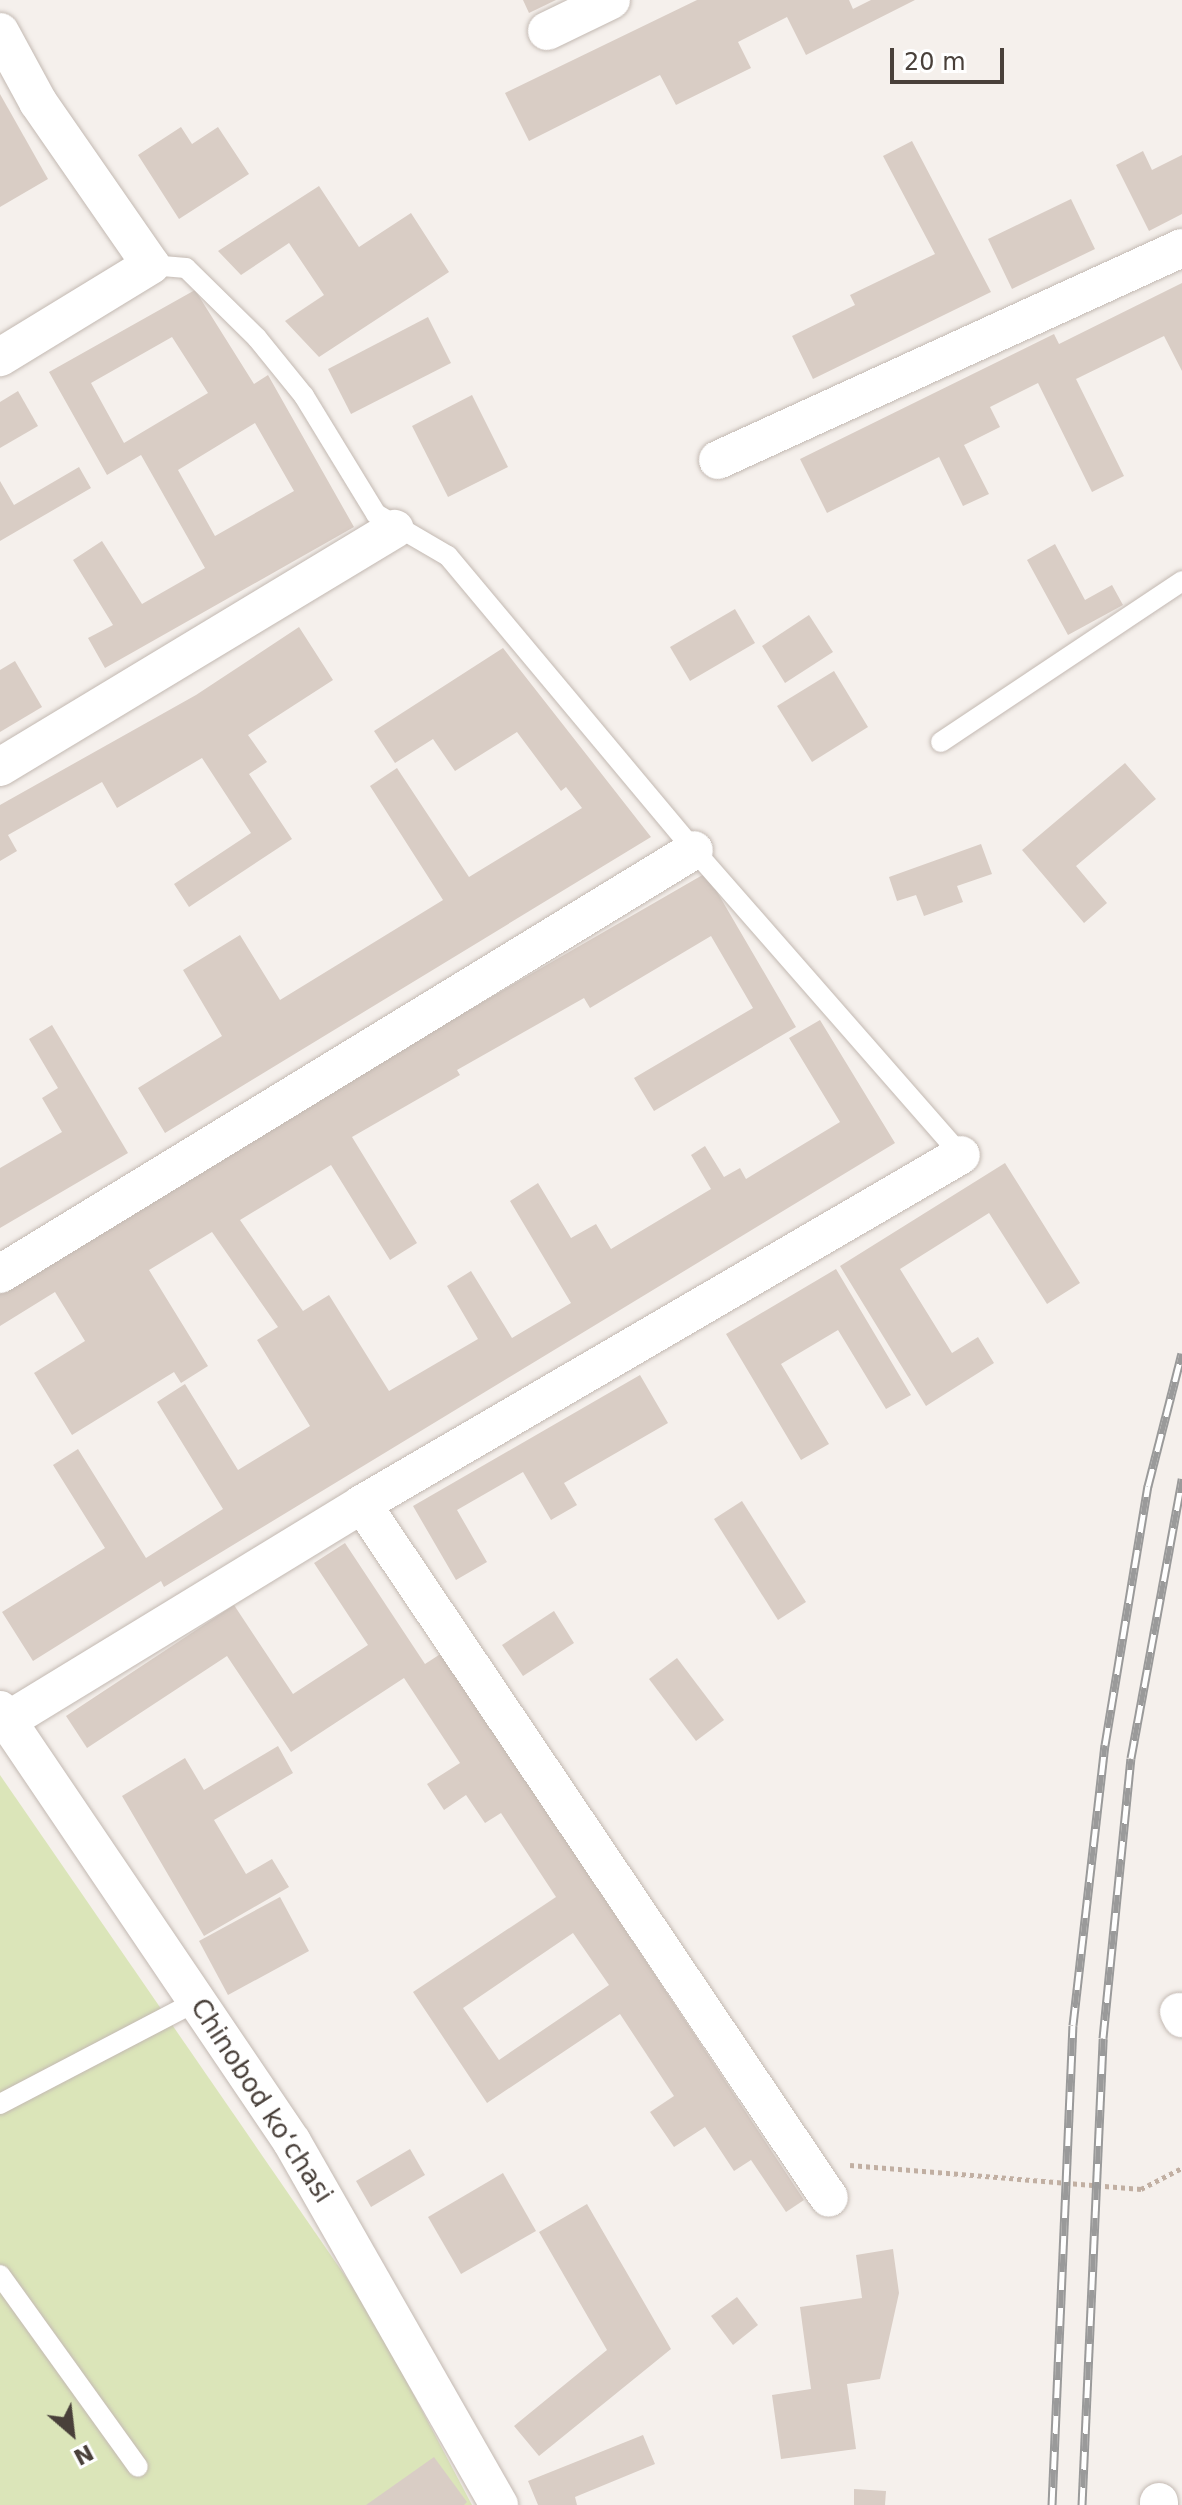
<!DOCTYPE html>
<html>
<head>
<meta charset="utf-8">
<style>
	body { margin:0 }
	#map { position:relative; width:1182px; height:2505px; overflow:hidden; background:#f5f0ec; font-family:"DejaVu Sans",sans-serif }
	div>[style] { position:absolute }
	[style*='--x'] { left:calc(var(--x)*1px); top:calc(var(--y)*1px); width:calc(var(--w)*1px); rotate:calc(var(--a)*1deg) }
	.green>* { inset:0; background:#dbe5b9 }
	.building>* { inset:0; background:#d9cdc5 }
	.path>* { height:5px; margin-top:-2.5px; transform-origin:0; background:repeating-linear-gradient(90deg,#c1afa2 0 4px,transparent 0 8px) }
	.roads { filter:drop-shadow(0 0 2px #c3b9b2) drop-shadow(0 0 2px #c3b9b2) }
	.lane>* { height:20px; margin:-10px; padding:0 10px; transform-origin:10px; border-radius:10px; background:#fff }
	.street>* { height:38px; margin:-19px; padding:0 19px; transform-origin:19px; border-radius:19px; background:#fff }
	.rail>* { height:9px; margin-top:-4.5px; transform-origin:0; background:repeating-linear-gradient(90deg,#fff 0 18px,#9a9a9a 0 36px); box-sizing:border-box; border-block:2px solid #9a9a9a }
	span { translate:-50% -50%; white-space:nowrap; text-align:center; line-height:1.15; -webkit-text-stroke:6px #fff; paint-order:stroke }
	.street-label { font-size:26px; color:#49403a }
	.north { position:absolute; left:32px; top:2393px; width:80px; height:80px; -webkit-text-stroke:6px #fff; paint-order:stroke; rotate:152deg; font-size:22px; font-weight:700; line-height:32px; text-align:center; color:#49403a }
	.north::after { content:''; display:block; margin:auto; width:28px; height:36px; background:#49403a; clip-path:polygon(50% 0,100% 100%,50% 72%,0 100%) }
	.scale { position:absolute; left:890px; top:48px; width:114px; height:36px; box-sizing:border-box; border:4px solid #49403a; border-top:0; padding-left:10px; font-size:24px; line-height:28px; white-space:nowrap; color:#49403a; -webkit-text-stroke:6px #fff; paint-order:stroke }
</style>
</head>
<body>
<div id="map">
	<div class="green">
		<div style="clip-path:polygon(0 1775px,370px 2312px,472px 2505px,0 2505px)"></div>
	</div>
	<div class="building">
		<div style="clip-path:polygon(523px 0,556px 0,529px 13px)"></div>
		<div style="clip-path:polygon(697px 0,849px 0,853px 9px,871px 0,915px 0,806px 55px,787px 17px,738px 42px,751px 68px,676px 105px,660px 75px,529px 141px,505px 93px)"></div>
		<div style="clip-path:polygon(0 94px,48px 179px,0 207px)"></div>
		<div style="clip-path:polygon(181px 127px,192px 144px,218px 127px,249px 174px,179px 219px,138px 155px)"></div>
		<div style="clip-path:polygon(912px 141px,991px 292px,813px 379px,792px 336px,855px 305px,850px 295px,935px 254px,883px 156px)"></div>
		<div style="clip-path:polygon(1143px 151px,1152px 170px,1182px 155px,1182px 214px,1149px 231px,1116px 165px)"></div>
		<div style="clip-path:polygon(319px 186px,359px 247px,411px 213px,449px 272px,319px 357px,285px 321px,324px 295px,289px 243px,241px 275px,218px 251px)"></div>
		<div style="clip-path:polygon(1071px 199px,1095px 249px,1012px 289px,988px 239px)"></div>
		<div style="clip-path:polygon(1182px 283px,1182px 371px,1164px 336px,1076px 379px,1124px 476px,1092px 492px,1038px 383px,990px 407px,1000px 427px,964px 445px,989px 494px,963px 506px,939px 457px,827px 513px,800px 459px,1054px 334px,1059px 344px)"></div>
		<div style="clip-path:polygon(evenodd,195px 290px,254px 384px,268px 375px,354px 527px,105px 668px,88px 638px,113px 625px,73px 560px,102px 541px,142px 604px,205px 568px,141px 455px,107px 475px,49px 372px,195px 290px,172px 337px,208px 393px,124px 443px,91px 383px,172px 337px,195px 290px,255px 423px,294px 491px,215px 536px,178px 470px,255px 423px)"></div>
		<div style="clip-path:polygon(428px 317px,451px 363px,351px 414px,328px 369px)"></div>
		<div style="clip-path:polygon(18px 391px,38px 426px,0 448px,0 402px)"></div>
		<div style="clip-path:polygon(472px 395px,508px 467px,448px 497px,412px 426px)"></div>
		<div style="clip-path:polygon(79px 467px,91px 488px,0 541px,0 481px,14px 505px)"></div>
		<div style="clip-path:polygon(1055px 544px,1085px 600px,1112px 585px,1123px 605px,1068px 635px,1027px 560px)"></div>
		<div style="clip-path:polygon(735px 609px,755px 643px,690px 681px,670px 647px)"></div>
		<div style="clip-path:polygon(809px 615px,833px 652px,785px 683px,762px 646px)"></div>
		<div style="clip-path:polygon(299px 627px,333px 680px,248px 735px,267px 762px,249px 774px,292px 839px,189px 907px,174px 884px,251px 833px,202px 758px,117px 808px,102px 782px,8px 835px,17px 851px,0 861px,0 805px,196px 695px)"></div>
		<div style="clip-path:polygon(503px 648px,651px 837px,165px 1133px,138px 1088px,222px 1036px,183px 970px,240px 935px,280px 1000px,443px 900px,370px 786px,397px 768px,469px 877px,582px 808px,566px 787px,561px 791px,517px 732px,455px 771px,433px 739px,395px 763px,374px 731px)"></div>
		<div style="clip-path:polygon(15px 661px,42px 707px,0 732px,0 670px)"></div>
		<div style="clip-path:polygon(834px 671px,868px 727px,812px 762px,777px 706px)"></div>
		<div style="clip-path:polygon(1125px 763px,1156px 799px,1076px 866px,1107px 903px,1084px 923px,1022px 850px)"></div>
		<div style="clip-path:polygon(981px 844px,992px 874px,957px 886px,963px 902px,924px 916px,916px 895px,897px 901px,889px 877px)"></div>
		<div style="clip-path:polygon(706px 873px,796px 1027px,654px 1111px,634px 1078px,753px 1008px,711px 936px,590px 1008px,584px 998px,457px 1070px,460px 1075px,352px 1137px,417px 1243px,390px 1260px,331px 1165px,240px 1220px,303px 1311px,329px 1295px,389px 1391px,478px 1339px,447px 1286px,471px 1271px,512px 1338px,571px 1303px,510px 1201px,538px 1183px,571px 1238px,596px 1224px,611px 1249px,711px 1189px,691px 1155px,705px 1146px,724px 1177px,740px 1168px,746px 1179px,840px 1122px,789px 1038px,820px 1020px,895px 1143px,164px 1587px,161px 1581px,33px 1661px,2px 1612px,105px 1548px,53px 1465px,78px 1449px,146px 1558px,223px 1509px,157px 1402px,185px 1384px,238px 1470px,310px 1426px,257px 1340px,278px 1327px,212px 1232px,149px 1270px,208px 1366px,181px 1383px,174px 1372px,72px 1435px,34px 1373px,85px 1341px,55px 1292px,0 1326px,0 1292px,325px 1093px)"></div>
		<div style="clip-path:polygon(52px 1025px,128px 1153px,0 1228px,0 1168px,62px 1132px,42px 1098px,58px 1088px,29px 1039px)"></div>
		<div style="clip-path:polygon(1005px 1163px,1080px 1283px,1047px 1304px,989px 1213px,900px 1269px,952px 1353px,978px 1337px,994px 1363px,926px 1406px,840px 1266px)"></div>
		<div style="clip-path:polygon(836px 1269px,911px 1395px,886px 1409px,838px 1330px,781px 1364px,829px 1444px,801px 1460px,726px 1334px)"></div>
		<div style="clip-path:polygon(640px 1375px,668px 1423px,564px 1483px,577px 1505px,551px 1520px,523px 1472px,457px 1510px,487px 1562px,456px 1580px,413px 1506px)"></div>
		<div style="clip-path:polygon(742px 1501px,806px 1602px,778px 1620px,714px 1519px)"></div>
		<div style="clip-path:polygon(evenodd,345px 1543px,425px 1664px,442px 1653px,804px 2200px,786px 2212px,751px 2160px,734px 2171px,705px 2127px,674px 2147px,650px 2112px,674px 2096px,620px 2014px,487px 2103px,413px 1992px,556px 1897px,501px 1813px,485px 1823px,466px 1795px,444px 1810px,427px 1784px,460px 1763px,404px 1678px,291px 1752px,227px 1656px,87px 1748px,66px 1716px,234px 1605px,293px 1694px,368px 1645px,314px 1563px,345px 1543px,573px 1933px,609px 1985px,499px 2060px,463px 2008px,573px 1933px)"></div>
		<div style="clip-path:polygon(554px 1611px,574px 1643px,523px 1676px,502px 1645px)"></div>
		<div style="clip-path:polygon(677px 1658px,724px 1720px,696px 1741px,649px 1679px)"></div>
		<div style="clip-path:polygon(278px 1746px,293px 1773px,214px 1820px,246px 1874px,272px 1859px,289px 1887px,204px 1936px,122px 1796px,185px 1758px,204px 1790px)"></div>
		<div style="clip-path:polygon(280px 1897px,309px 1951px,228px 1995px,199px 1941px)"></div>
		<div style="clip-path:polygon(410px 2149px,425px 2175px,371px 2207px,356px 2181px)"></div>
		<div style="clip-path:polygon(503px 2173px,536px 2231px,461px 2274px,428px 2217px)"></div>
		<div style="clip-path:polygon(587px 2204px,671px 2349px,539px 2456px,514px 2426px,607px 2350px,539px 2232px)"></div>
		<div style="clip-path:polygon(893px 2249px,899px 2293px,880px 2379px,847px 2384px,856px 2449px,781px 2459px,772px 2395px,811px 2389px,800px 2307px,862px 2298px,856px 2255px)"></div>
		<div style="clip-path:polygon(737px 2297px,758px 2325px,733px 2345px,711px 2316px)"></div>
		<div style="clip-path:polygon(643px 2435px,655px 2464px,575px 2497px,577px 2505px,538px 2505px,528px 2481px)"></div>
		<div style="clip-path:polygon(434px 2457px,467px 2502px,464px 2505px,366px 2505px)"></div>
		<div style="clip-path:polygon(854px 2489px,886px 2491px,885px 2505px,854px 2505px)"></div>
	</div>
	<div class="path">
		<div style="--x:850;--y:2165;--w:292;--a:4.7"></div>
		<div style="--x:1141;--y:2189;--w:46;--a:-27.1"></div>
	</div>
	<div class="roads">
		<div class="lane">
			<div style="--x:151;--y:265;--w:35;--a:5"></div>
			<div style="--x:186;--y:268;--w:100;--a:44.6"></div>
			<div style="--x:257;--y:338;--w:75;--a:51"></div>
			<div style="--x:304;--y:396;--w:138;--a:58.6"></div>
			<div style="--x:376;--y:514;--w:83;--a:30.3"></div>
			<div style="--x:448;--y:556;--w:383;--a:50.1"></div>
			<div style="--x:694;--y:850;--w:405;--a:48.8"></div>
			<div style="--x:941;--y:742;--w:290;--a:-33.7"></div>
			<div style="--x:0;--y:2104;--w:222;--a:-27.6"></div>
			<div style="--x:0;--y:2275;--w:236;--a:54.3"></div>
		</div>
		<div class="street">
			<div style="--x:547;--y:31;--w:71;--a:-25.8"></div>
			<div style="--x:0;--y:32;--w:80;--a:61.5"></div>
			<div style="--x:38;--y:102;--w:198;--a:55.3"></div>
			<div style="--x:151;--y:265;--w:177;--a:148.6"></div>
			<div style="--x:718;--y:460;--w:510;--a:-24.56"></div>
			<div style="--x:0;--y:767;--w:461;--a:-31.1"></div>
			<div style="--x:0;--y:1274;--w:813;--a:-31.42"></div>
			<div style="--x:362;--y:1504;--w:836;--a:56.06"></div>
			<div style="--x:0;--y:1710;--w:521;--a:55.94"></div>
			<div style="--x:292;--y:2142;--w:418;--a:60.3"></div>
			<div style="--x:7;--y:1721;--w:416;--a:-31.4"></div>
			<div style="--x:362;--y:1504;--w:693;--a:-30.23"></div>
			<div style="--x:1179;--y:2012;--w:7;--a:63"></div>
			<div style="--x:1159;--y:2505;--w:3;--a:-90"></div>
		</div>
	</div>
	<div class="rail">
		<div style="--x:1052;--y:2505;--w:480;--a:-87.5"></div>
		<div style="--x:1073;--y:2025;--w:282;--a:-83.5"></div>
		<div style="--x:1105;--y:1745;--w:263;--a:-80.6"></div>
		<div style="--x:1148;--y:1486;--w:137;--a:-75.7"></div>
		<div style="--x:1082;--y:2505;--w:467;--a:-87.4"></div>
		<div style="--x:1103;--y:2038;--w:281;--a:-84.3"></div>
		<div style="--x:1131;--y:1758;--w:284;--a:-79.6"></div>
	</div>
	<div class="street-label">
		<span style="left:261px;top:2101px;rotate:57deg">Chinobod koʻchasi</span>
	</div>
	<div class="north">N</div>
	<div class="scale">20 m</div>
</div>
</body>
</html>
